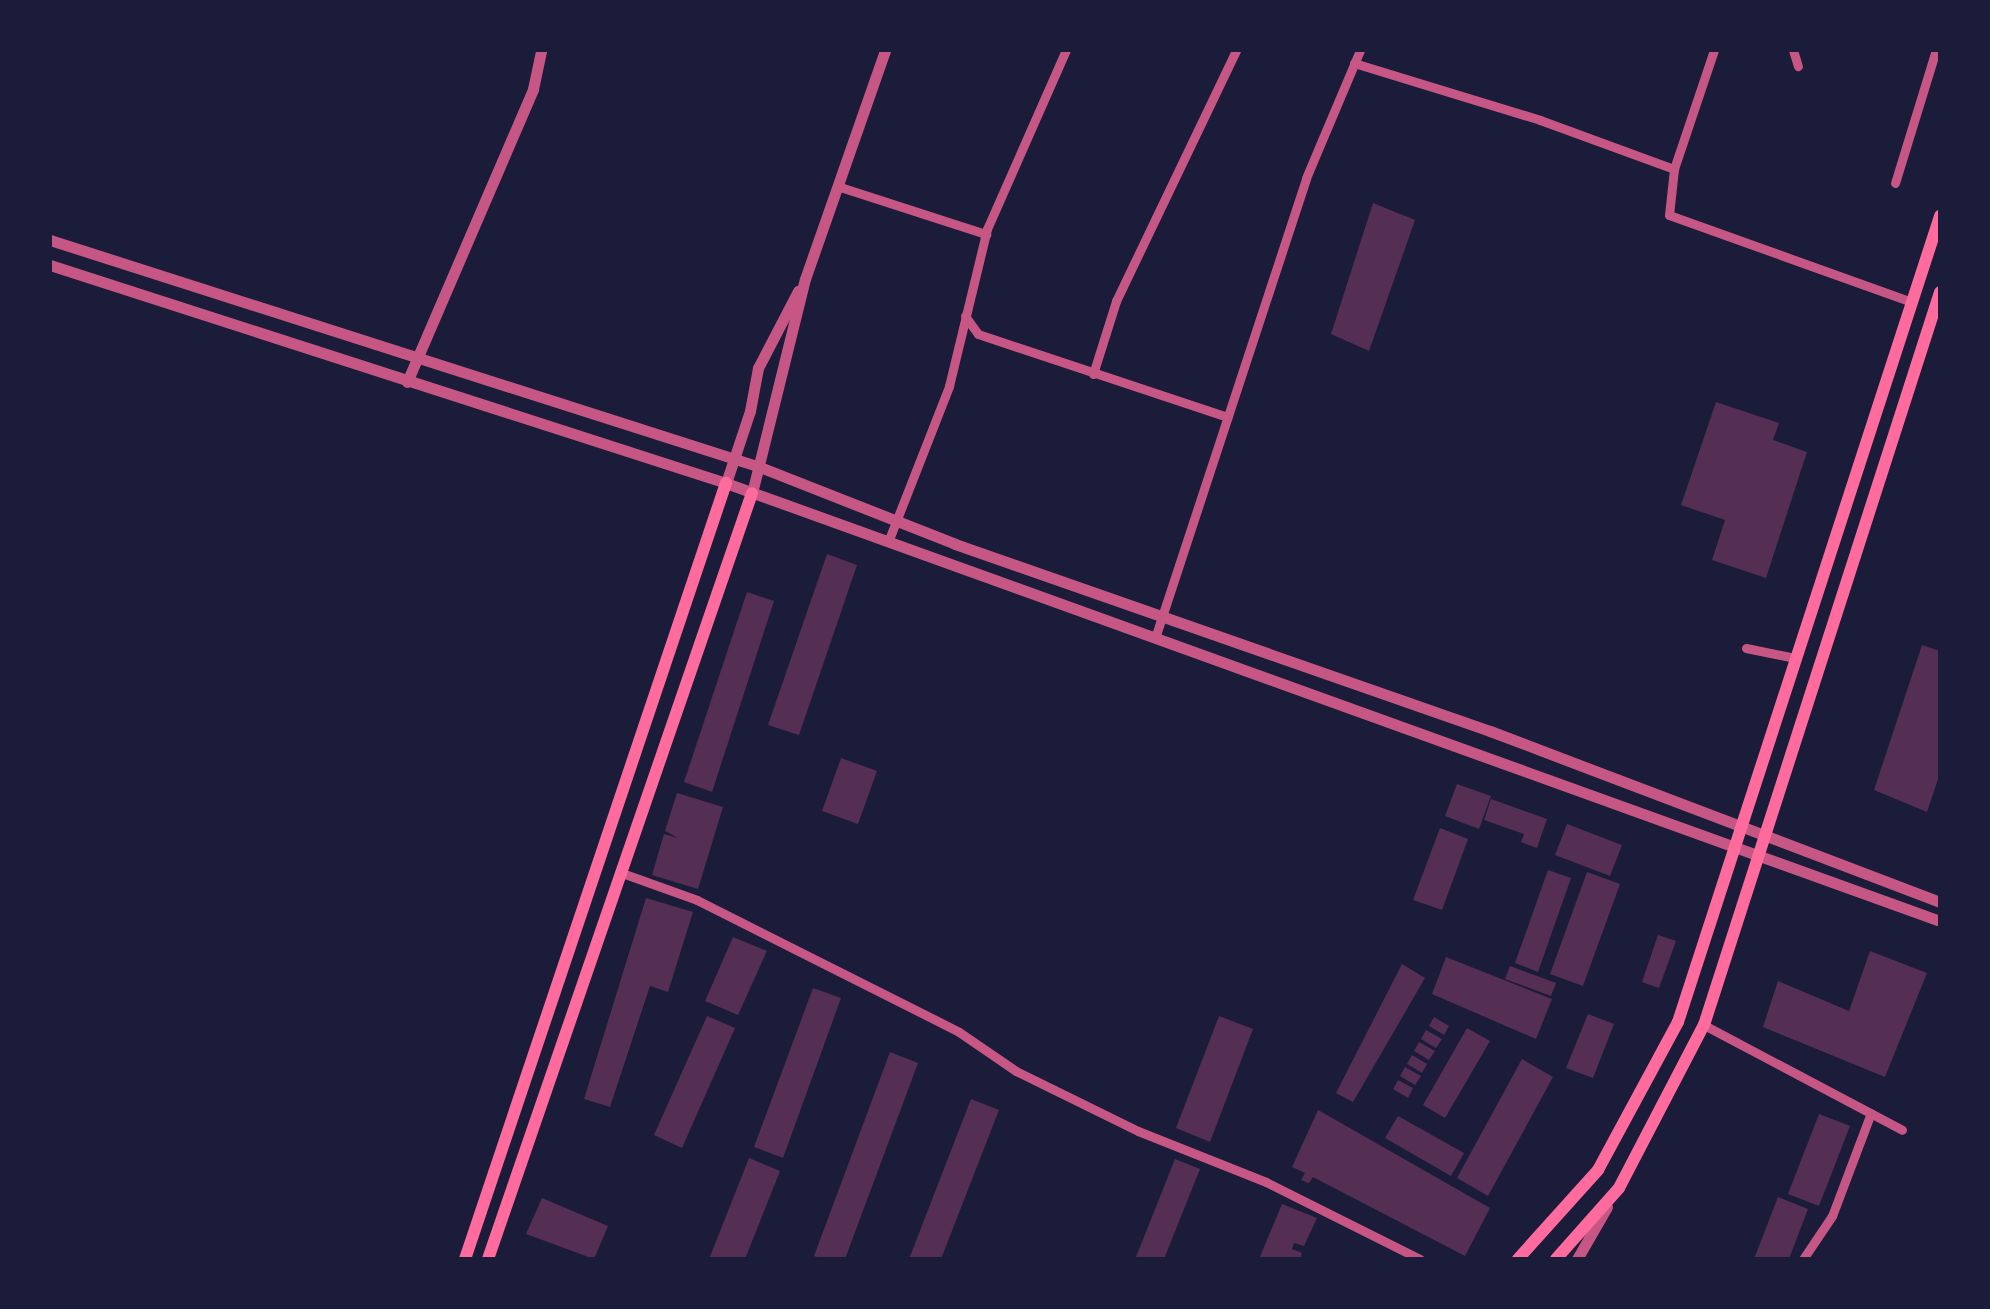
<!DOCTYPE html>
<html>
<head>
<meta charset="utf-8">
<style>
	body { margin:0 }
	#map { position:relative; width:1990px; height:1309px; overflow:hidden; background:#1b1b3a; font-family:"Fira Sans",sans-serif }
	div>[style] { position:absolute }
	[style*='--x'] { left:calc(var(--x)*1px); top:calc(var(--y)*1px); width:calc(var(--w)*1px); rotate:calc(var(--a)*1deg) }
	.building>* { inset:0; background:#542f53 }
	.minor>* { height:9px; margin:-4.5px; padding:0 4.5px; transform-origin:4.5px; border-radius:4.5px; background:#c65784 }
	.tertiary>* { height:11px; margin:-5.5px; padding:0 5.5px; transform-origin:5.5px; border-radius:5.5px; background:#c65784 }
	.secondary>* { height:12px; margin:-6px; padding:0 6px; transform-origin:6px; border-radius:6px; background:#ff6b9d }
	span { translate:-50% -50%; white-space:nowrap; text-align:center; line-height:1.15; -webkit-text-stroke:9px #1b1b3a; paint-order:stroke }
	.frame { position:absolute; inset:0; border:52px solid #1b1b3a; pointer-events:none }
</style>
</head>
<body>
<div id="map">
	<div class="building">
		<div style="clip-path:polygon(1373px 203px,1415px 220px,1369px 351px,1331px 334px)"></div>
		<div style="clip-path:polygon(1716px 402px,1779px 423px,1773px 440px,1807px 452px,1766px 578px,1712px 560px,1725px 520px,1681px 505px)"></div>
		<div style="clip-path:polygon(827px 554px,857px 565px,799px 735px,768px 725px)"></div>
		<div style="clip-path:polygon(747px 592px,774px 601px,712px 792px,684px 782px)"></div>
		<div style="clip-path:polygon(1922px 645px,1940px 651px,1940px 773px,1927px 812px,1874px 790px)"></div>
		<div style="clip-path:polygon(841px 758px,877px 771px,858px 824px,822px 811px)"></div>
		<div style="clip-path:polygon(1457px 784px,1491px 796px,1479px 829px,1445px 816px)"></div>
		<div style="clip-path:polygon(677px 793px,723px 807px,698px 889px,652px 875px,664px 834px,678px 838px,665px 831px)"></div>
		<div style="clip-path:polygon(1491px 799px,1547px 819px,1537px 848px,1521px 842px,1524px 834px,1484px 820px)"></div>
		<div style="clip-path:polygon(1567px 824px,1622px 845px,1610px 876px,1555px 855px)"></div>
		<div style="clip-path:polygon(1440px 828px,1468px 839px,1442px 910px,1413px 900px)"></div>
		<div style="clip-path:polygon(1548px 870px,1571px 878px,1538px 972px,1515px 963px)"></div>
		<div style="clip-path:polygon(1587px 872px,1620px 884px,1583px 986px,1550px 974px)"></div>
		<div style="clip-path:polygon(646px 898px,693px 912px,668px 992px,650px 986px,610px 1107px,584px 1099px)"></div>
		<div style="clip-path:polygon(1658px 935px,1676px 941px,1659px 988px,1642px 982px)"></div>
		<div style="clip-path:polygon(733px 937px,767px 951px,738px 1015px,705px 1001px)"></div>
		<div style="clip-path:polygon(1870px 951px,1927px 973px,1885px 1077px,1763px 1027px,1778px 981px,1849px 1011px)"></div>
		<div style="clip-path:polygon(1446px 957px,1552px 999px,1536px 1039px,1432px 994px)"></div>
		<div style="clip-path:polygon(1402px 964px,1425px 978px,1353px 1102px,1336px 1093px)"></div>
		<div style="clip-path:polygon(1510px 966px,1556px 983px,1551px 996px,1505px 979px)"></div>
		<div style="clip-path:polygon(813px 988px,841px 998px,783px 1158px,754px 1147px)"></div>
		<div style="clip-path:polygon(1588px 1014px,1614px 1024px,1593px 1078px,1566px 1068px)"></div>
		<div style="clip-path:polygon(707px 1016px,735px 1028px,682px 1148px,654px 1135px)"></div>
		<div style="clip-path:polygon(1219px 1016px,1253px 1029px,1210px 1142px,1176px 1128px)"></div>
		<div style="clip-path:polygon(1434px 1017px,1449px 1026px,1444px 1035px,1429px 1026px)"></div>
		<div style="clip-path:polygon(1467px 1028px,1490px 1041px,1445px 1118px,1423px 1105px)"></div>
		<div style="clip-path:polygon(1426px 1030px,1442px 1039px,1436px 1048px,1421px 1039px)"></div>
		<div style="clip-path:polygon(1419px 1042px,1435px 1051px,1429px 1060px,1414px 1051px)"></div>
		<div style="clip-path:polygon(890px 1052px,918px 1063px,845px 1259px,822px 1259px,814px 1256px)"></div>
		<div style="clip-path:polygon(1412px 1055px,1427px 1064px,1422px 1073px,1407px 1064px)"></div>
		<div style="clip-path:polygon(1522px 1059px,1553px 1077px,1488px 1196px,1457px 1178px)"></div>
		<div style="clip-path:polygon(1405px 1067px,1421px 1076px,1415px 1085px,1400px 1076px)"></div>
		<div style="clip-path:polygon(1398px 1080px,1413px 1088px,1408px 1098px,1393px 1089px)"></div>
		<div style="clip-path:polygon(971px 1099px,999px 1110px,941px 1259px,909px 1259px)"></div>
		<div style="clip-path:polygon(1318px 1110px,1490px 1208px,1465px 1256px,1313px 1177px,1309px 1183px,1301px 1180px,1305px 1173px,1292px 1167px)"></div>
		<div style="clip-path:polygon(1819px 1114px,1850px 1126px,1819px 1206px,1788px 1194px)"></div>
		<div style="clip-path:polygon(1398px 1116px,1464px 1153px,1451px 1176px,1385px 1138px)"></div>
		<div style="clip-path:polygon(749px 1158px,780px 1171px,745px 1259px,709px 1259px)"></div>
		<div style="clip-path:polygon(1175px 1159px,1200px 1169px,1164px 1259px,1141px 1259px,1136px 1257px)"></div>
		<div style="clip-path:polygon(1778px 1197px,1808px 1209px,1789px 1259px,1754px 1259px)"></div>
		<div style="clip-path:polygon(542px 1198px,608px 1226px,594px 1259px,526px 1234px)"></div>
		<div style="clip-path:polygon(1282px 1204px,1317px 1218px,1304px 1246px,1294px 1243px,1292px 1249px,1302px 1253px,1300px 1259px,1259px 1259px)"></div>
	</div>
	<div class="minor">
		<div style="--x:1714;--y:50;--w:126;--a:108.6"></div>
		<div style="--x:1674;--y:169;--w:46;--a:96.2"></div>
		<div style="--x:1669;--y:215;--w:258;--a:19.7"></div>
		<div style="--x:1793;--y:50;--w:17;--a:73"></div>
		<div style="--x:1354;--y:63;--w:195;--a:17"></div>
		<div style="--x:1540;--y:120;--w:143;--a:20.1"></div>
		<div style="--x:1895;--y:183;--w:139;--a:-72.9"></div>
		<div style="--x:837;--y:186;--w:157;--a:17.9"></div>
		<div style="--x:965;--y:316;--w:22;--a:54"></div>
		<div style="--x:978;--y:334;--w:263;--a:18.4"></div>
		<div style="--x:1093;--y:374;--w:77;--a:-72.5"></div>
		<div style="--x:1116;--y:301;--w:278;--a:-64.4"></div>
		<div style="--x:888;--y:542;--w:168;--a:-68.6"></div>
		<div style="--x:949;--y:386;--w:162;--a:-76.4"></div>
		<div style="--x:987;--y:229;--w:196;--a:-66.2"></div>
		<div style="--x:1156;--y:635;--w:481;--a:-71.8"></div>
		<div style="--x:1306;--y:178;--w:139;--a:-67.1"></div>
		<div style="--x:1746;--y:648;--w:50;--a:11.5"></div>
		<div style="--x:622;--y:873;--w:80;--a:19.8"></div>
		<div style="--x:697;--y:900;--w:293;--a:26.7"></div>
		<div style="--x:959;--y:1032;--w:69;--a:34.4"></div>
		<div style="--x:1016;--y:1071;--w:136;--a:26.2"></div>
		<div style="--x:1138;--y:1131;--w:138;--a:21.7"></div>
		<div style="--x:1266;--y:1182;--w:172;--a:26.6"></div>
		<div style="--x:1704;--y:1025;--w:224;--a:27.9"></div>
		<div style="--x:1803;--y:1259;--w:52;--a:-56"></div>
		<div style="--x:1832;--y:1216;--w:110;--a:-69.3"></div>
	</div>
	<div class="tertiary">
		<div style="--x:50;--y:240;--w:745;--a:17.73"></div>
		<div style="--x:760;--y:467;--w:210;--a:21.5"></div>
		<div style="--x:955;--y:544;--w:567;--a:19.27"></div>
		<div style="--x:1490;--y:731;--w:481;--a:20.8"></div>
		<div style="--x:50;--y:265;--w:710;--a:17.87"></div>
		<div style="--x:726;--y:483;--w:1291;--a:19.84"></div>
		<div style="--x:407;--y:382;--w:319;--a:-66.7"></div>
		<div style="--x:533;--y:89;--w:40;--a:-78"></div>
		<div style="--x:726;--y:483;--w:76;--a:-71.6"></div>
		<div style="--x:750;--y:411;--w:44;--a:-79.5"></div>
		<div style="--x:758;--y:368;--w:87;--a:-62.5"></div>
		<div style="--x:752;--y:493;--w:220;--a:-76.1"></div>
		<div style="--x:805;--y:279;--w:243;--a:-70.7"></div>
		<div style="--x:1577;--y:1259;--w:60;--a:-60"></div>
	</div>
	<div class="secondary">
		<div style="--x:465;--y:1259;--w:819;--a:-71.41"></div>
		<div style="--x:488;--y:1259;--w:810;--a:-70.98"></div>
		<div style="--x:1518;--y:1259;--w:120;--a:-48"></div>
		<div style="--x:1598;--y:1170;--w:168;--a:-61.6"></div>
		<div style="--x:1678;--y:1022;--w:848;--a:-71.99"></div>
		<div style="--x:1556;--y:1259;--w:95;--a:-48.4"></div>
		<div style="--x:1619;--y:1188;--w:184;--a:-62.5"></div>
		<div style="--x:1704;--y:1025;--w:770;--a:-72.15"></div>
	</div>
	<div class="frame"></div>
</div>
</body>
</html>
